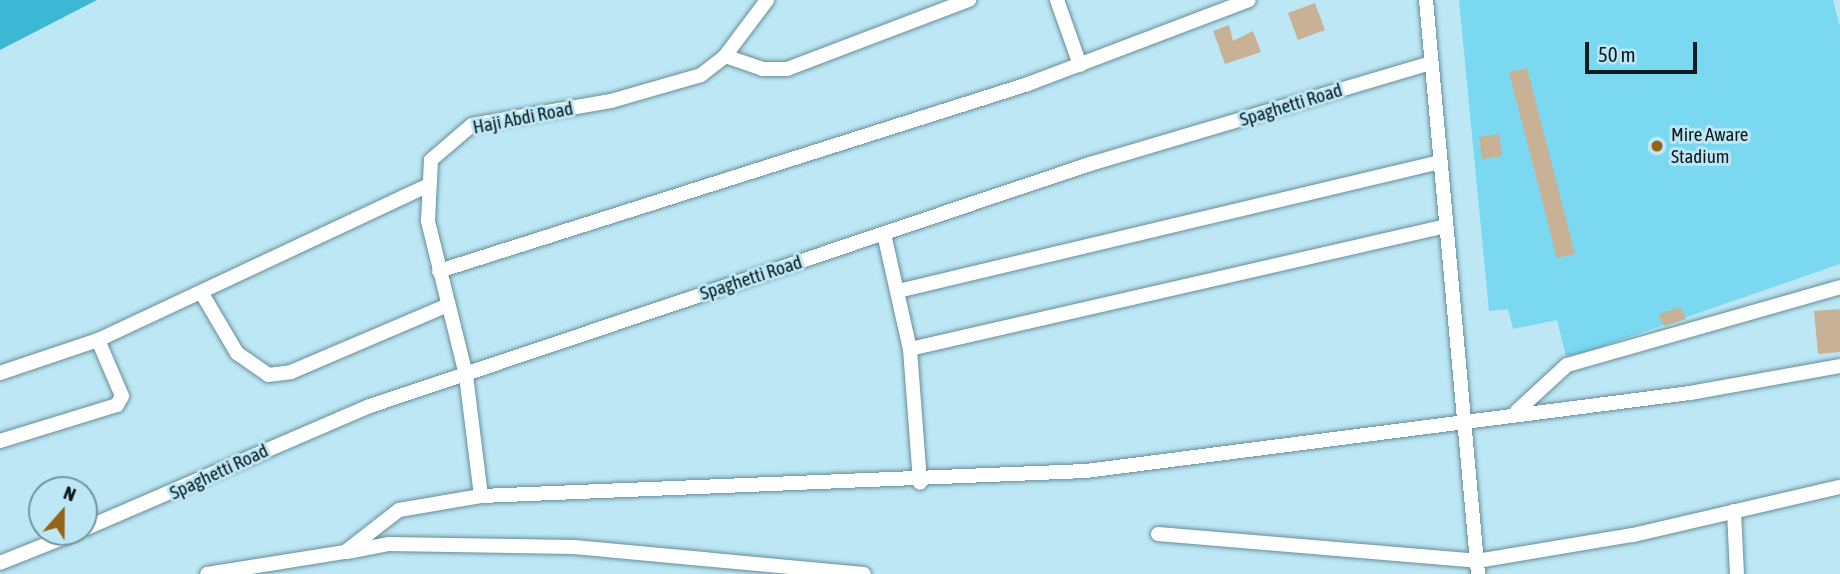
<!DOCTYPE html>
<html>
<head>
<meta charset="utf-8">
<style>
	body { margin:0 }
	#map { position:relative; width:1840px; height:574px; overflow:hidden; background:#bde7f4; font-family:"Asap Condensed",sans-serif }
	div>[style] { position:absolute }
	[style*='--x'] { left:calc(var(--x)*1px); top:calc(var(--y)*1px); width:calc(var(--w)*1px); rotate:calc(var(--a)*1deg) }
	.green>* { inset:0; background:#7bd8f1 }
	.water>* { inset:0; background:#3cb8d5 }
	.building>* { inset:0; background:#c8b194 }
	.roads { filter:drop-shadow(0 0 2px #668e99) drop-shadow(0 0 2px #668e99) }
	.minor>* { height:14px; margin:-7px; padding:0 7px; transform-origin:7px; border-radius:7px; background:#fff }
	.dots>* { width:19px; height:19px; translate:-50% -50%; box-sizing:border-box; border:4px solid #bde7f4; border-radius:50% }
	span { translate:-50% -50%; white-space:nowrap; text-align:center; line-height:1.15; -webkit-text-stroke:6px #bde7f4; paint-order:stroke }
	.street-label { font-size:19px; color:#0b1b1f }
	.poi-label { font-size:19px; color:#0b1b1f }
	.left { translate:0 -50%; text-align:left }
	.north { position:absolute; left:28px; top:476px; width:70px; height:70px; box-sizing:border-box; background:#bde7f4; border:2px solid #76959f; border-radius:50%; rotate:21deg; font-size:19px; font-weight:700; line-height:28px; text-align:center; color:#0b1b1f }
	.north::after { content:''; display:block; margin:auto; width:24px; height:32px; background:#956315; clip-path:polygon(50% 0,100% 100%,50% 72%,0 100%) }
	.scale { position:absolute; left:1585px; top:42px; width:112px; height:32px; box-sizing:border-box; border:4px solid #0b1b1f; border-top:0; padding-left:9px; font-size:21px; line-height:24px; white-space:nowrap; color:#0b1b1f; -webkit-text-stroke:5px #bde7f4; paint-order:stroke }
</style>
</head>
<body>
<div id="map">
	<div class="green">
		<div style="clip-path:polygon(1459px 0,1833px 0,1840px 27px,1840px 264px,1580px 354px,1566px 356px,1557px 320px,1513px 329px,1508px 309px,1489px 311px)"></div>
	</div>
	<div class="water">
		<div style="clip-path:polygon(0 0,97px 0,0 50px)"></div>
	</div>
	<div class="building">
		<div style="clip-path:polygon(1315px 3px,1325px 30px,1298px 40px,1288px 13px)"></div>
		<div style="clip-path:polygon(1229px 25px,1233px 41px,1253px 31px,1261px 52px,1225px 64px,1213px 31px)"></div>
		<div style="clip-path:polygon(1527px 68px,1575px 254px,1557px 258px,1509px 72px)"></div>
		<div style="clip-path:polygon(1499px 134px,1502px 156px,1482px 159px,1479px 137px)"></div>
		<div style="clip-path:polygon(1681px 307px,1686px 319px,1664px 326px,1659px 314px)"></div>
		<div style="clip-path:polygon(1840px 309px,1840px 352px,1818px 354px,1814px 311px)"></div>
	</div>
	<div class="roads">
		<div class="minor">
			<div style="--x:1057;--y:0;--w:69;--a:70.5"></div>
			<div style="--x:1426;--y:0;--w:576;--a:84.82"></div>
			<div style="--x:725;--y:56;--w:39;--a:19"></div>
			<div style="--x:762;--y:69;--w:25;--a:0"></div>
			<div style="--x:787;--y:69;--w:195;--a:-20.8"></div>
			<div style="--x:884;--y:234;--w:118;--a:77.3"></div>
			<div style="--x:910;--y:349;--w:134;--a:85.7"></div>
			<div style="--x:439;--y:271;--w:618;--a:-17.61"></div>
			<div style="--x:1028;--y:84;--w:236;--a:-20.8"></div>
			<div style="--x:898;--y:291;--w:557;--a:-13.39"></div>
			<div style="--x:201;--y:292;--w:71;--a:59.5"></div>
			<div style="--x:237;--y:353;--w:38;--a:35"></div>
			<div style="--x:268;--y:375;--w:23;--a:-7"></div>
			<div style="--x:291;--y:372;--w:171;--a:-23.1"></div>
			<div style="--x:910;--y:349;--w:550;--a:-12.92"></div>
			<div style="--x:0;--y:373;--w:103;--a:-18.6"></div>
			<div style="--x:98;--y:340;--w:361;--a:-25.1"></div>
			<div style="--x:1517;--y:411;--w:68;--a:-42.6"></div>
			<div style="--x:1567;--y:365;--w:284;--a:-15.9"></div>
			<div style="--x:0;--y:441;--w:122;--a:-17.1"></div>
			<div style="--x:117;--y:405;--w:10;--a:-61"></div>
			<div style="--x:122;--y:396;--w:61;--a:-113.2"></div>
			<div style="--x:481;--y:496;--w:122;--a:-97.1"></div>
			<div style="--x:466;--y:375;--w:159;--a:-103.9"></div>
			<div style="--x:428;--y:221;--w:61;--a:-87.2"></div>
			<div style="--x:431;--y:160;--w:54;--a:-40.5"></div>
			<div style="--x:472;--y:125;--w:141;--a:-9.8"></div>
			<div style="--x:611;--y:101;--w:94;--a:-16.1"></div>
			<div style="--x:701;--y:75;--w:31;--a:-38"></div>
			<div style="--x:725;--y:56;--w:70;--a:-53.1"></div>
			<div style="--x:1734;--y:511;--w:63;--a:87.3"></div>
			<div style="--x:84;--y:529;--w:311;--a:-23.3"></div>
			<div style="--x:370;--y:406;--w:760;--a:-18.58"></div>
			<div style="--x:1090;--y:164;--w:356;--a:-16.5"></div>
			<div style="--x:1158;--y:534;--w:320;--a:4.8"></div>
			<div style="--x:1477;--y:561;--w:158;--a:-9.5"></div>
			<div style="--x:1633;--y:535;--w:212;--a:-13.1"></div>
			<div style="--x:347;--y:552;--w:43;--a:-10.8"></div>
			<div style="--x:389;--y:544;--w:185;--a:0.9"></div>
			<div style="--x:574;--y:547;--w:291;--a:5.3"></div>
			<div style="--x:0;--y:563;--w:84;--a:-21.7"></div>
			<div style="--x:207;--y:574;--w:140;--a:-9.1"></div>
			<div style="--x:345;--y:552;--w:68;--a:-37.9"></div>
			<div style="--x:399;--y:510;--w:83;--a:-9.7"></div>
			<div style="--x:481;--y:496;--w:606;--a:-2.37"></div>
			<div style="--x:1086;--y:471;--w:609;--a:-7.36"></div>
			<div style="--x:1690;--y:393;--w:152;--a:-10.2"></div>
		</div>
	</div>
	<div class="dots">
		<div style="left:1657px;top:146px;background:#956315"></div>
	</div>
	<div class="street-label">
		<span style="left:1291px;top:105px;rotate:-17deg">Spaghetti Road</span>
		<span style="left:523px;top:118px;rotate:-11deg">Haji Abdi Road</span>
		<span style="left:751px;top:278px;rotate:-18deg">Spaghetti Road</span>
		<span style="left:219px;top:472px;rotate:-25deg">Spaghetti Road</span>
	</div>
	<div class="poi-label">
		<span class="left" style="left:1671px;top:146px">Mire Aware<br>Stadium</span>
	</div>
	<div class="north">N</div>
	<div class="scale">50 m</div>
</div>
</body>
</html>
